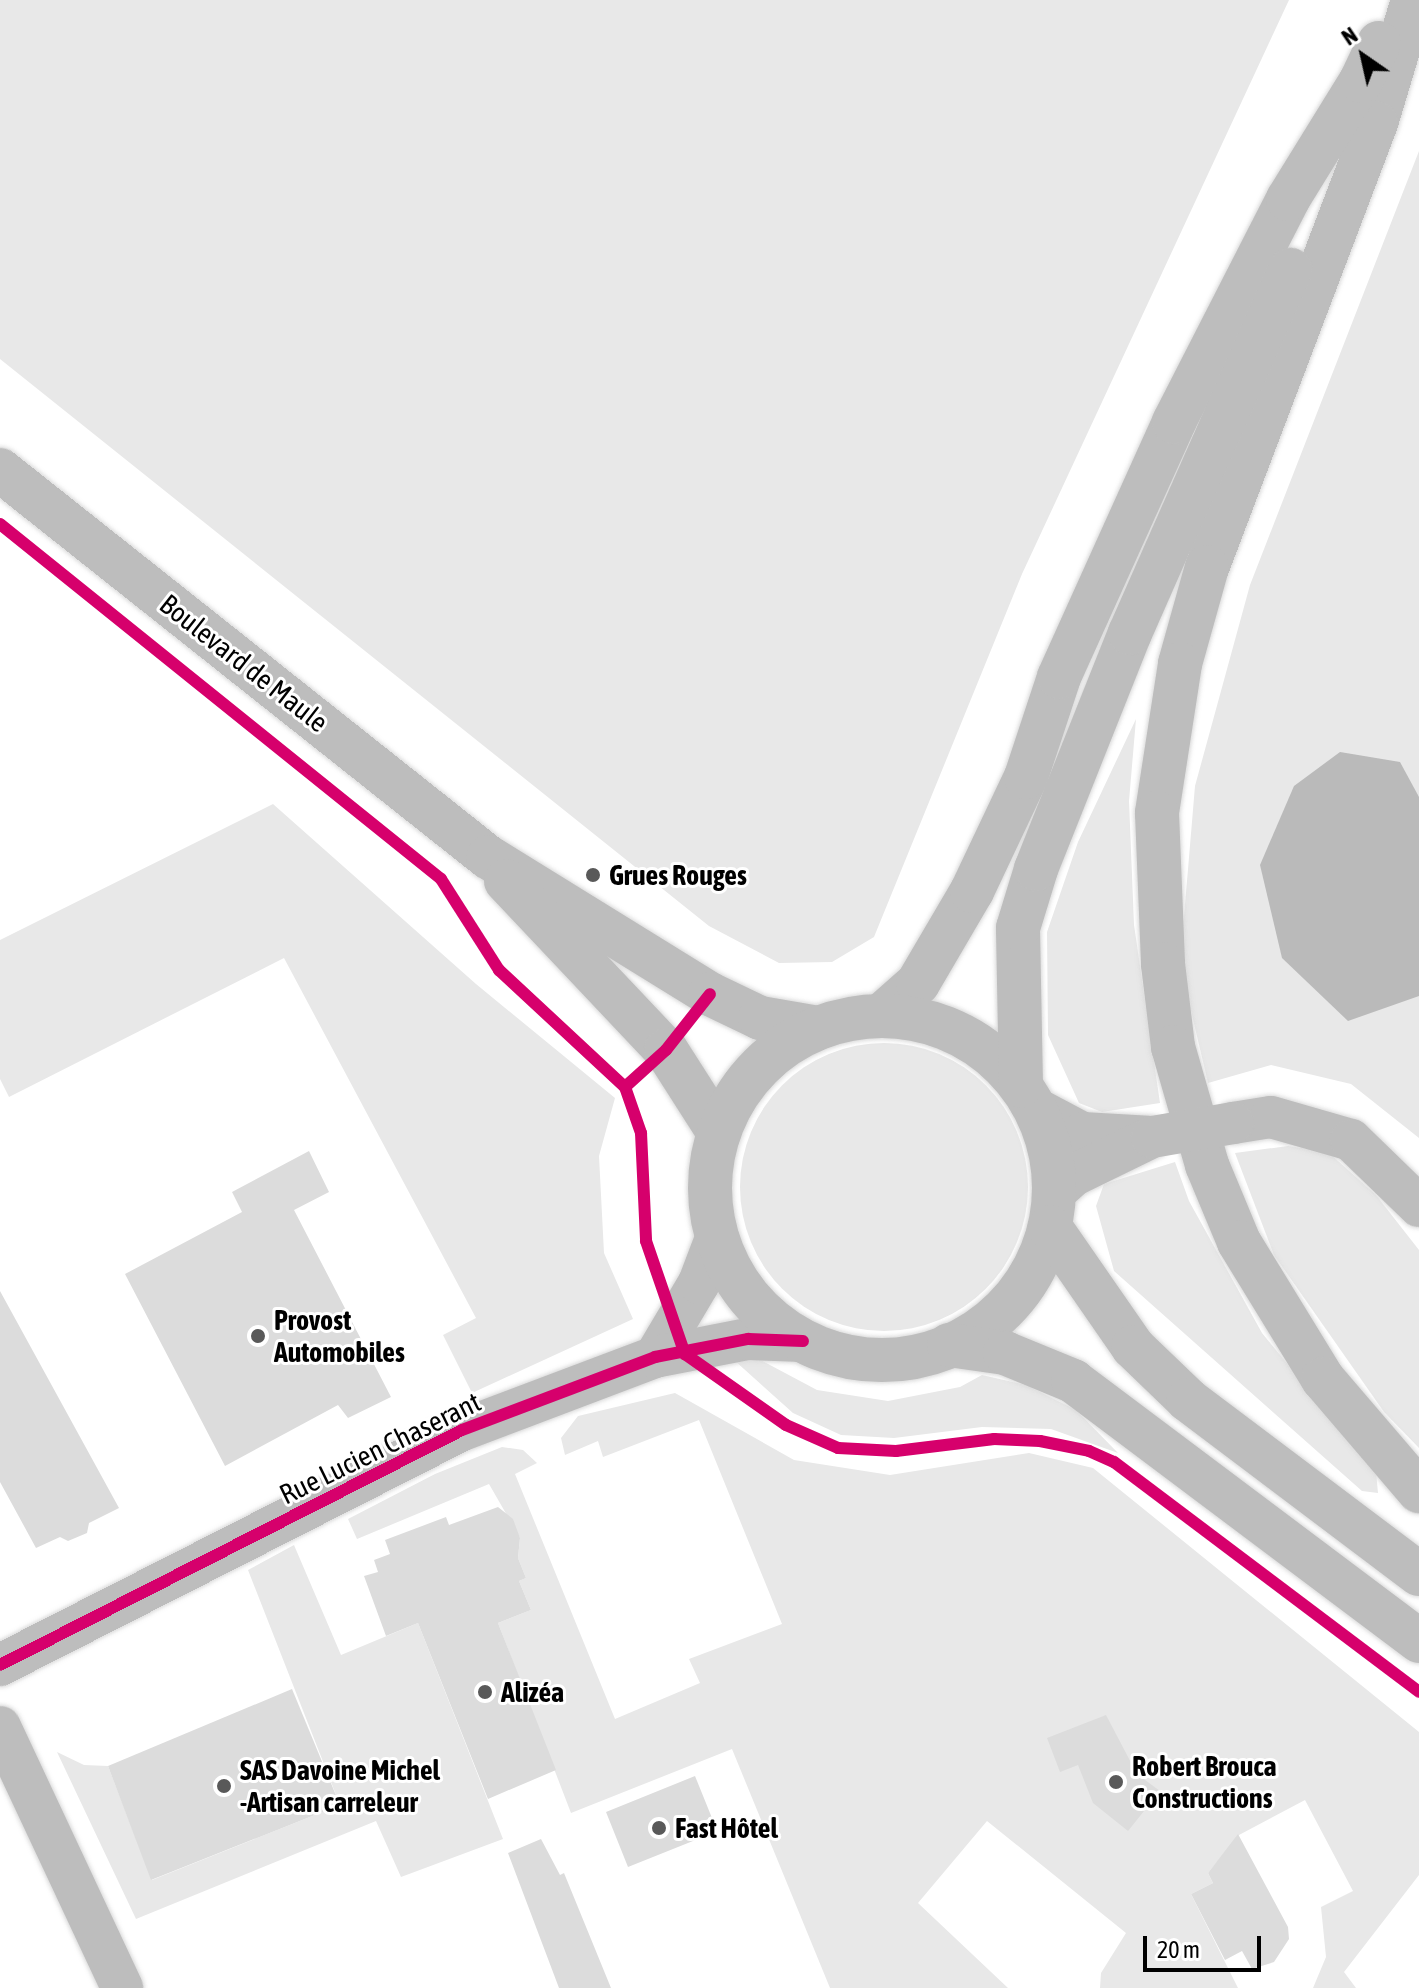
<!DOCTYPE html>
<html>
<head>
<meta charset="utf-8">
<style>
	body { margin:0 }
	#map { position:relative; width:1419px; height:1988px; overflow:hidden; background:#fff; font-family:"Asap Condensed",sans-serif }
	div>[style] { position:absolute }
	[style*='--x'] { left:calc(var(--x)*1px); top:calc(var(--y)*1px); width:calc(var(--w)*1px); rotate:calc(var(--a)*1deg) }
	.green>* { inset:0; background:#e8e8e8 }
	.round { border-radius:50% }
	.water>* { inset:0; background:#bababa }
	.building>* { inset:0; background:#dcdcdc }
	.roads { filter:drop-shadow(0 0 2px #dbdbdb) drop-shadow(0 0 2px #dbdbdb) }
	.minor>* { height:42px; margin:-21px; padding:0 21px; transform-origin:21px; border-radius:21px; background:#bdbdbd }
	.major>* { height:44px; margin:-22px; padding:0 22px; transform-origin:22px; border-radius:22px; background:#bdbdbd }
	.major>.ring { margin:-22px; padding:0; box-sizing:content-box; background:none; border:44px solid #bdbdbd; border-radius:50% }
	.minor-bridge>* { height:42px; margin:-21px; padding:0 21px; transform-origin:21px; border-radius:21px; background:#bdbdbd }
	.cycleway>* { height:12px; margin:-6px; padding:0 6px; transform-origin:6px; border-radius:6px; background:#d6006c }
	.dots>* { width:22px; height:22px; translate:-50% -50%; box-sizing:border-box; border:4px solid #fff; border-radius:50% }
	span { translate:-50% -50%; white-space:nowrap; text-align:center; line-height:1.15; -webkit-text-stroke:6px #fff; paint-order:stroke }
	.street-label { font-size:28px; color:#000 }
	.poi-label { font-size:28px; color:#000; font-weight:700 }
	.left { translate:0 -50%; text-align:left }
	.north { position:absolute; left:1323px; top:16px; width:80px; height:80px; -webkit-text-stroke:6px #fff; paint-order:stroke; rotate:326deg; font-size:22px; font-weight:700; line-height:32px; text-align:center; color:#000 }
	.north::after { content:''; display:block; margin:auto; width:28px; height:36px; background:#000; clip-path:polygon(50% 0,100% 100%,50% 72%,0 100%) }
	.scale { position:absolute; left:1143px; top:1936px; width:118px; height:36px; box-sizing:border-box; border:4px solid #000; border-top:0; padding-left:10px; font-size:24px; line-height:28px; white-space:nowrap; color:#000; -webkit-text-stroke:6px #fff; paint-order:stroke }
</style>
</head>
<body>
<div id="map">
	<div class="green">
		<div style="clip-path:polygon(0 0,1289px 0,1022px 574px,874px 937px,832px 962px,779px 963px,709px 926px,0 359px)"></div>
		<div style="clip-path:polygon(1419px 151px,1419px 1138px,1351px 1084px,1271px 1065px,1208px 1083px,1180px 964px,1195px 786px,1250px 585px)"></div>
		<div style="clip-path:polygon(1136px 719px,1129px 801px,1134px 925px,1160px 1103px,1102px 1112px,1079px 1103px,1048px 1035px,1047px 932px,1078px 842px)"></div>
		<div style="clip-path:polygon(273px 804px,476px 984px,615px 1098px,599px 1156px,604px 1253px,633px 1319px,472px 1393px,443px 1335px,476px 1318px,284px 958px,9px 1097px,0 1079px,0 940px)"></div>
		<div class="round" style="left:740px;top:1043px;width:288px;height:288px"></div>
		<div style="clip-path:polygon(1288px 1146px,1328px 1152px,1376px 1195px,1419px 1250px,1419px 1448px,1384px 1412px,1274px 1255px,1235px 1153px)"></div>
		<div style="clip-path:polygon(1175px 1162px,1189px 1201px,1262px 1333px,1376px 1472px,1378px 1493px,1362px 1491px,1114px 1271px,1096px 1206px,1104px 1184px)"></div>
		<div style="clip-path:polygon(753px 1356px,817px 1390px,888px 1401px,960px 1387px,982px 1375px,1026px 1385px,1076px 1410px,1118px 1453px,1051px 1429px,982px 1427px,894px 1438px,841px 1435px,793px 1413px,734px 1360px)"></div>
		<div style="clip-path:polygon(675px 1393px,794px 1460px,890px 1475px,1029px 1453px,1093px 1468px,1419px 1732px,1419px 1875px,1344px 1972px,1356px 1988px,1313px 1988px,1326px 1957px,1321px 1907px,1353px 1891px,1305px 1800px,1239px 1835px,1208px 1873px,1213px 1883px,1191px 1894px,1238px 1988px,1100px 1988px,1101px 1973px,1126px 1933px,987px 1821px,918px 1903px,1008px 1988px,830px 1988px,732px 1749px,571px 1813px,498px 1623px,531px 1610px,519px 1581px,526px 1578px,518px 1558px,520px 1538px,489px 1484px,357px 1539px,348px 1519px,435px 1474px,502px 1447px,523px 1450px,537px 1463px,515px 1474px,615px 1719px,700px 1683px,689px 1659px,782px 1624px,699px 1420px,603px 1457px,598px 1441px,565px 1455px,561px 1438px,578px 1416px)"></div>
		<div style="clip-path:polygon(294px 1545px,341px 1655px,418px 1623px,503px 1839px,401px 1877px,376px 1821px,136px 1919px,57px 1752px,84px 1765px,108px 1766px,152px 1880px,340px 1805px,248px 1570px)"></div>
	</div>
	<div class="water">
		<div style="clip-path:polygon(1340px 752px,1400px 762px,1419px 797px,1419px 996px,1348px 1021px,1282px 958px,1260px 865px,1294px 786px)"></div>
	</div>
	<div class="building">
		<div style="clip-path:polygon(309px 1151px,329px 1192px,294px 1210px,391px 1397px,348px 1418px,338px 1405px,225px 1466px,125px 1274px,242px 1212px,232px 1192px)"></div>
		<div style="clip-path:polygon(0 1291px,119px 1508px,89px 1523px,87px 1533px,68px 1541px,60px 1537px,36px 1548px,0 1482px)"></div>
		<div style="clip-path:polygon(498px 1507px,513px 1519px,520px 1538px,518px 1558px,526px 1578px,519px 1581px,531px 1610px,498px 1623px,556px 1770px,488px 1799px,418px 1623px,386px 1636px,364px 1576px,378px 1572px,374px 1560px,390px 1554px,385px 1540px,446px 1517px,449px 1525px)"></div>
		<div style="clip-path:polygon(292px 1689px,340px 1805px,151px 1880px,108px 1766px)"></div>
		<div style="clip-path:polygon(1106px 1715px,1137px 1774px,1160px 1791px,1128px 1831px,1093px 1803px,1078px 1765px,1060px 1772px,1047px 1738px)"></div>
		<div style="clip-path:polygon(695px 1776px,712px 1818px,703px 1821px,708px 1835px,628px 1867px,606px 1812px)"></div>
		<div style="clip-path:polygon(1238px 1834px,1288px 1927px,1289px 1939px,1274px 1962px,1252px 1969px,1242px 1951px,1225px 1960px,1191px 1894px,1213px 1883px,1208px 1873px)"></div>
		<div style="clip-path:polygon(541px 1839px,560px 1875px,564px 1873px,611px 1988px,559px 1988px,508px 1853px)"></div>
	</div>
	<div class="roads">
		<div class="minor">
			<div style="--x:1035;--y:1108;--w:53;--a:28"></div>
			<div style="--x:1082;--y:1133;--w:70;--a:3.3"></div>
			<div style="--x:1233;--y:1123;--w:38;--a:-9"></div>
			<div style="--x:1271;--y:1117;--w:83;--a:16"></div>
			<div style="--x:1351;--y:1140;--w:95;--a:44.1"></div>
			<div style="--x:1054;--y:1193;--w:27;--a:-42"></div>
			<div style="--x:1074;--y:1175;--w:82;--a:-25.9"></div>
			<div style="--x:655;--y:1357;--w:86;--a:-59.3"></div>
			<div style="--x:699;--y:1283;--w:48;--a:-69.3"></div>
			<div style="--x:0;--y:1665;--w:518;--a:-26.96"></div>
			<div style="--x:462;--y:1430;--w:206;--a:-20.7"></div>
			<div style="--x:655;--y:1357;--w:95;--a:-11"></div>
			<div style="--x:748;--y:1339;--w:55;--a:2.1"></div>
			<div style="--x:0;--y:1727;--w:288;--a:64.9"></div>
		</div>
		<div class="major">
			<div style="--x:1413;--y:0;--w:128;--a:106.7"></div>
			<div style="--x:1376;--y:123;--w:475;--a:110.8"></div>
			<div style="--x:1207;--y:567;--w:101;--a:105.6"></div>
			<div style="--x:1180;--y:664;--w:151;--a:98.8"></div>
			<div style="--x:1157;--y:813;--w:151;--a:87.7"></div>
			<div style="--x:1163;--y:964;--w:84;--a:83.1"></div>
			<div style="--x:1173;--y:1047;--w:123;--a:73.9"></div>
			<div style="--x:1207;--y:1165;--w:83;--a:67.4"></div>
			<div style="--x:1239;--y:1242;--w:161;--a:58.5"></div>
			<div style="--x:1323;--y:1379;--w:148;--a:49.4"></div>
			<div style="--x:0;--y:470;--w:623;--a:38.42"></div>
			<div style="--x:488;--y:857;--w:261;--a:31.7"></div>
			<div style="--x:710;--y:994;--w:55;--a:25.6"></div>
			<div style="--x:760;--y:1018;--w:59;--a:9.8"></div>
			<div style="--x:506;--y:881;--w:233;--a:46.6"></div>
			<div style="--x:666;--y:1050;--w:98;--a:57.4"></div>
			<div style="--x:882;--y:1015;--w:48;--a:-41.6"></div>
			<div style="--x:918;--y:983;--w:107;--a:-59.6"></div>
			<div style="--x:972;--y:891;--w:126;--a:-64.7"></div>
			<div style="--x:1026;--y:777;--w:105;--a:-71.7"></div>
			<div style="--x:1059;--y:677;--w:280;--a:-65.7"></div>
			<div style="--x:1174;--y:422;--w:250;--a:-62.9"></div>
			<div style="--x:1288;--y:199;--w:139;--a:-58.3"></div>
			<div style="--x:1361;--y:81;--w:42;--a:-64.7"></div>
			<div class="ring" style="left:710px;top:1016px;width:300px;height:300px"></div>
			<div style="--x:1021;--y:1086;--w:158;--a:-91.1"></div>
			<div style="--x:1018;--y:928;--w:62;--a:-73"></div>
			<div style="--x:1036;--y:869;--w:254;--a:-68.3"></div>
			<div style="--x:1130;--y:633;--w:397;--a:-66.2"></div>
			<div style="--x:1050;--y:1227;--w:146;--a:55.3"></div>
			<div style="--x:1133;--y:1347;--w:76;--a:43.9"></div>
			<div style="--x:1188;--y:1400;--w:289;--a:37"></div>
			<div style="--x:949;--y:1345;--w:57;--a:8.1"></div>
			<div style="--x:1005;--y:1353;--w:74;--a:22.4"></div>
			<div style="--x:1073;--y:1381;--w:433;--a:36.9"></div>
		</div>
	</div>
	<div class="minor-bridge">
		<div style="--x:1152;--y:1137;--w:82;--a:-9.8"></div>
	</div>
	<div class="cycleway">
		<div style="--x:0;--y:524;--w:566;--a:38.83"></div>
		<div style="--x:441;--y:879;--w:108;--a:57.5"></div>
		<div style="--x:499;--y:970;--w:172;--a:42.9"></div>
		<div style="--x:625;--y:1087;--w:49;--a:70.8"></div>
		<div style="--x:641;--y:1133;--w:108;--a:87.3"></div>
		<div style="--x:646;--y:1241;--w:120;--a:71"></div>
		<div style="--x:685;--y:1354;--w:123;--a:35.1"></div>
		<div style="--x:786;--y:1425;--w:57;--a:23.9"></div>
		<div style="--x:838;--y:1448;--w:58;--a:3"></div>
		<div style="--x:896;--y:1451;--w:99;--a:-7"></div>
		<div style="--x:994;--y:1439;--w:46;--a:2.5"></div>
		<div style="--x:1040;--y:1441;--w:50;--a:11.5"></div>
		<div style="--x:1089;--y:1451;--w:27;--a:24"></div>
		<div style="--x:1114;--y:1462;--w:382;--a:37"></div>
		<div style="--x:625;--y:1087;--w:55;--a:-42.1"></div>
		<div style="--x:666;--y:1050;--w:71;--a:-51.8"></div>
		<div style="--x:0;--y:1665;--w:518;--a:-26.96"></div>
		<div style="--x:462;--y:1430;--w:206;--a:-20.7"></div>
		<div style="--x:655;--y:1357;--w:95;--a:-11"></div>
		<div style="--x:748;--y:1339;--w:55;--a:2.1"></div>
	</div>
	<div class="dots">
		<div style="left:593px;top:875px;background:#595959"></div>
		<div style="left:258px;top:1336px;background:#595959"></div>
		<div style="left:485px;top:1692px;background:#595959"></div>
		<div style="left:1116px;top:1782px;background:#595959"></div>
		<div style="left:224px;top:1786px;background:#595959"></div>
		<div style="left:659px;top:1828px;background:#595959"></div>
	</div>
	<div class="street-label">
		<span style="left:244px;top:663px;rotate:38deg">Boulevard de Maule</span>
		<span style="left:380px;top:1448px;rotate:-26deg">Rue Lucien Chaserant</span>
	</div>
	<div class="poi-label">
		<span class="left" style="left:609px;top:875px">Grues Rouges</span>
		<span class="left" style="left:274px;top:1336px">Provost<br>Automobiles</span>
		<span class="left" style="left:501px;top:1692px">Alizéa</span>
		<span class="left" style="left:1132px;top:1782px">Robert Brouca<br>Constructions</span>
		<span class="left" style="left:240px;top:1786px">SAS Davoine Michel<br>-Artisan carreleur</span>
		<span class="left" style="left:675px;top:1828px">Fast Hôtel</span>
	</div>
	<div class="north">N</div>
	<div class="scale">20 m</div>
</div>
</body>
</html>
